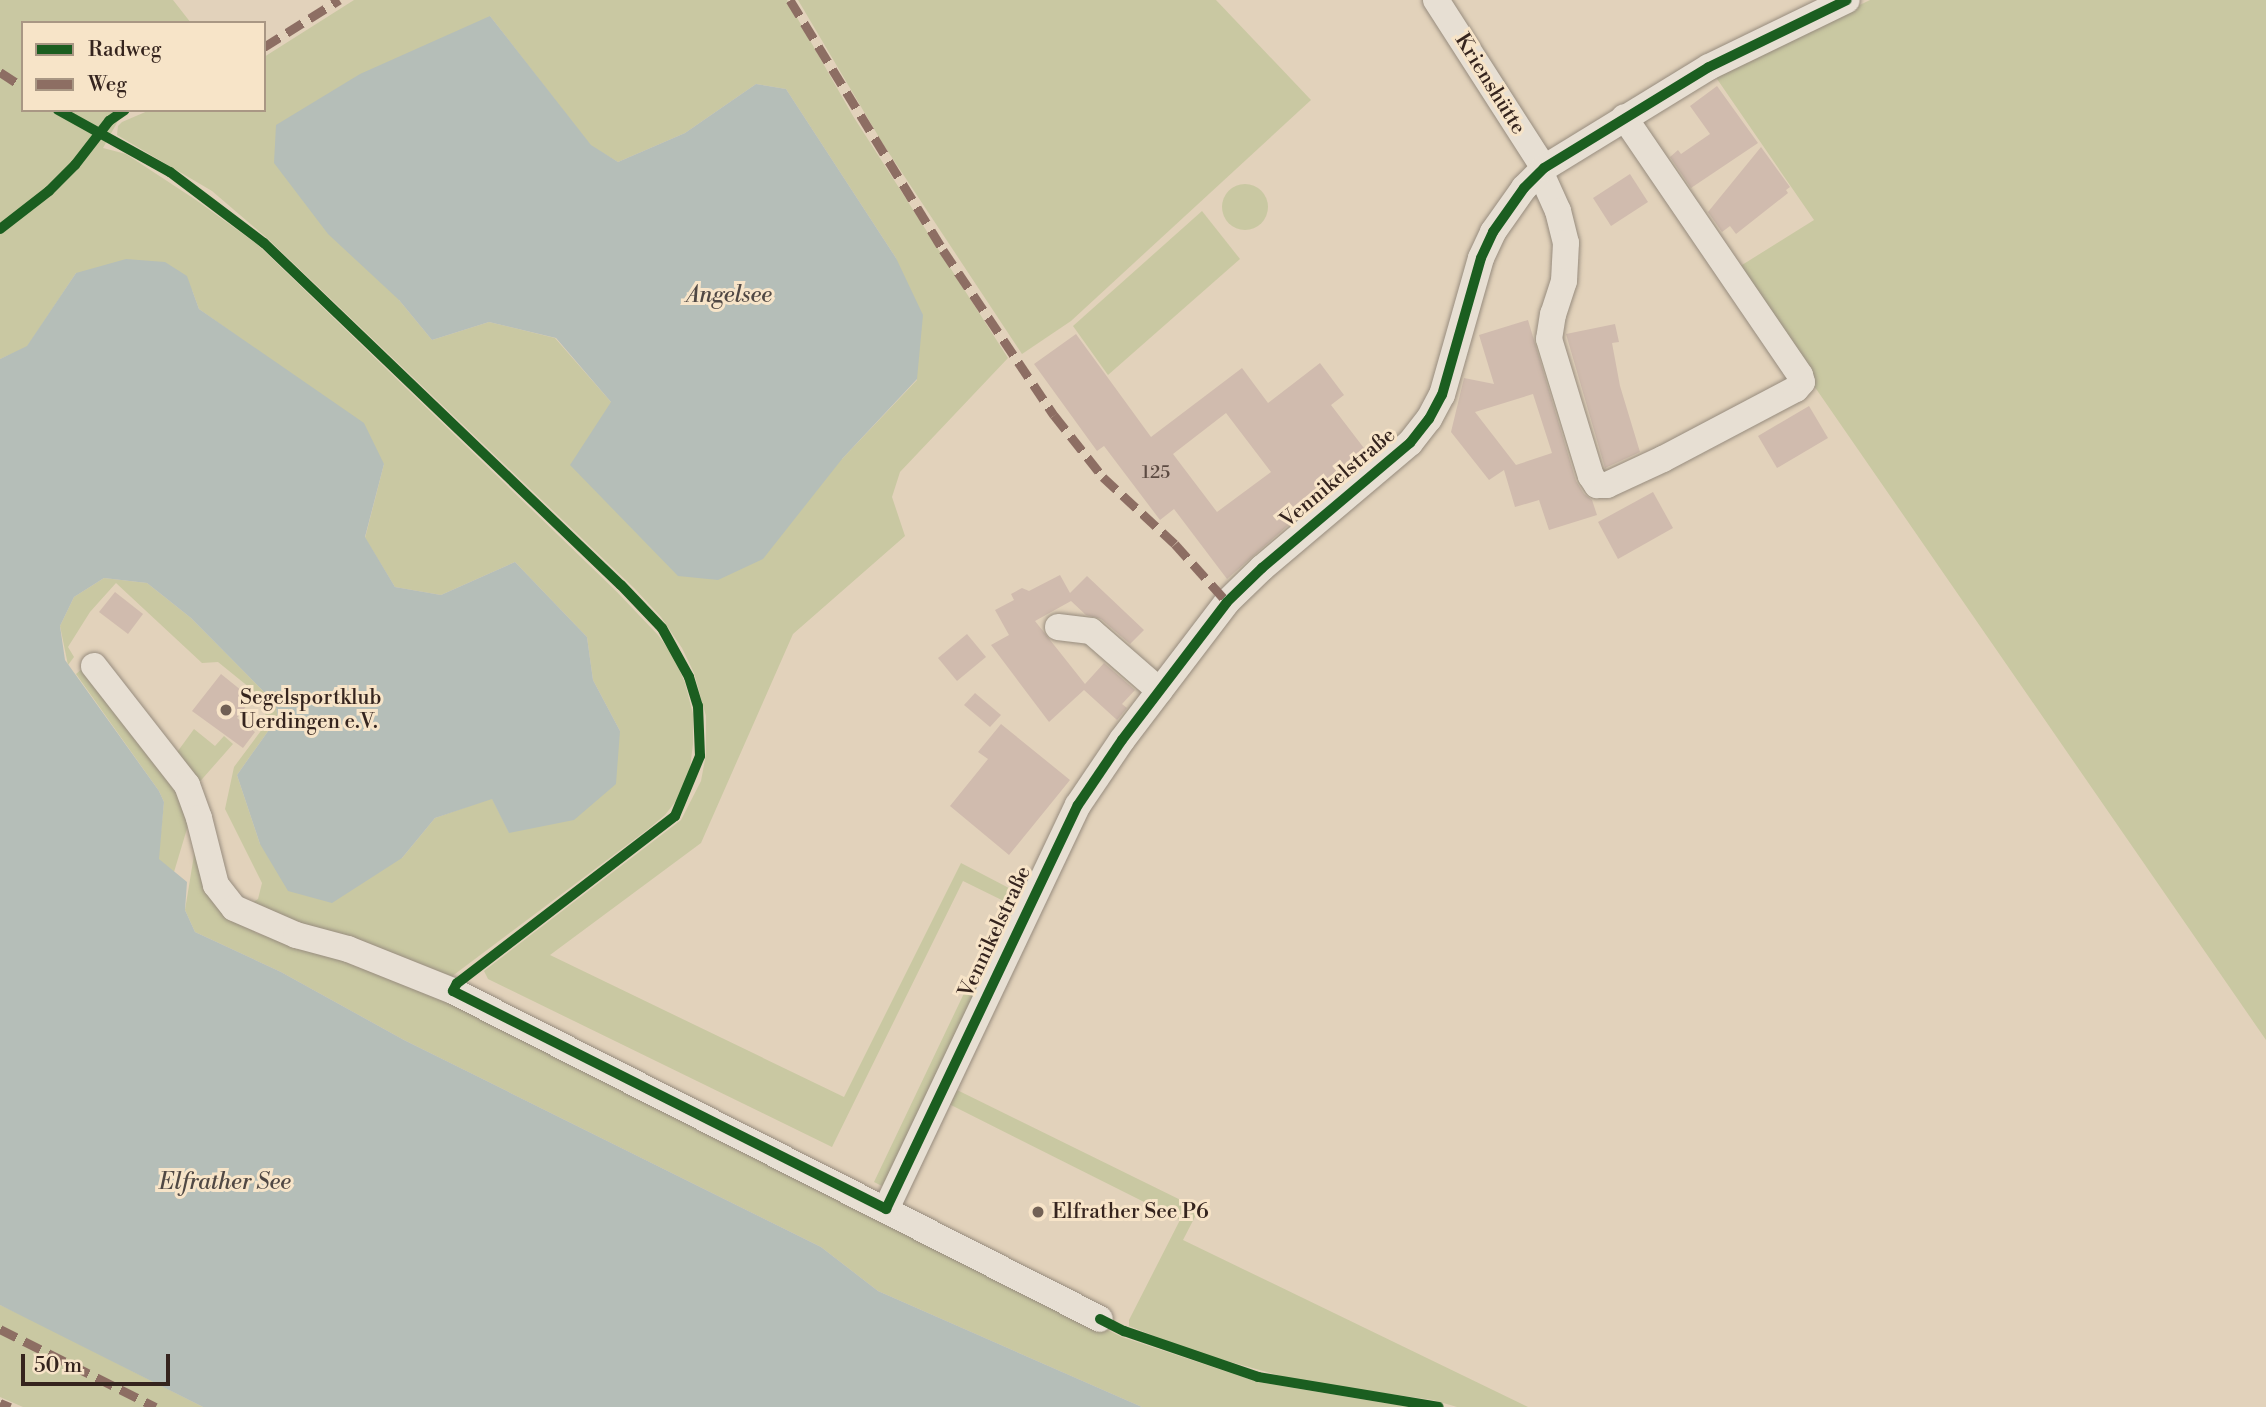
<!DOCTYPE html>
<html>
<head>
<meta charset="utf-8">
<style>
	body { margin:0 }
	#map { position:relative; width:2266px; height:1407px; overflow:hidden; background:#e2d2bb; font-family:"Libre Bodoni",serif }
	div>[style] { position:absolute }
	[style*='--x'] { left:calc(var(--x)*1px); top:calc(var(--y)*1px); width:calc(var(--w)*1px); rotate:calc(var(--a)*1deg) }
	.green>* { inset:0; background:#c9c8a2 }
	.round { border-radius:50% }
	.water>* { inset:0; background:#b5beb8 }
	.building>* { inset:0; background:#d0bbae }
	.roads { filter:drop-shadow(0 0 2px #978c7e) drop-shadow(0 0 2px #978c7e) }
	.minor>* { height:26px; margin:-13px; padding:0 13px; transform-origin:13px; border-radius:13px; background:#e7dfd3 }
	.quiet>* { height:9px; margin-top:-4.5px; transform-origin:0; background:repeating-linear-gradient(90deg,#8d6e63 0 18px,transparent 0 27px) }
	.cycleway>* { height:10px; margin:-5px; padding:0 5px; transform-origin:5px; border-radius:5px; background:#1b5e20 }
	.dots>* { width:19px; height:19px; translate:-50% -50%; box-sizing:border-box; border:4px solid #f7e4c8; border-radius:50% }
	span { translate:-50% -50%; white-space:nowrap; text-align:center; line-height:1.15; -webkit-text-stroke:6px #f7e4c8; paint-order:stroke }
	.number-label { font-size:18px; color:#5c4a42 }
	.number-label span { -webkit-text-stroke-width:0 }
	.street-label { font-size:21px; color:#35241e }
	.poi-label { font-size:21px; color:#35241e }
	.left { translate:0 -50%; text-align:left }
	.water-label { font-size:23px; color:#504844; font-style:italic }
	.legend { position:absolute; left:21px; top:21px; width:245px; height:91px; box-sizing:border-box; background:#f7e4c8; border:2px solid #a99784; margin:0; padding:9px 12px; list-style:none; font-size:21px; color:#35241e }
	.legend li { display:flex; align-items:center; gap:14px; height:35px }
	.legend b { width:35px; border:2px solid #a99784 }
	.scale { position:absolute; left:21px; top:1354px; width:149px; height:32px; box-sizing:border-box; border:4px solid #35241e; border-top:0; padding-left:9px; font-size:21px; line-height:24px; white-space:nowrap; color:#35241e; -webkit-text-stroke:5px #f7e4c8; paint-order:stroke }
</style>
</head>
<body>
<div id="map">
	<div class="green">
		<div style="clip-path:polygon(0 0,173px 0,191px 23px,23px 23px,23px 110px,124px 110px,103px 148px,126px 154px,196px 200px,258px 245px,617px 592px,658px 635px,674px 657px,685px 683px,693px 714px,693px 744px,689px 776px,682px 793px,665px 815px,647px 830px,451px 977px,336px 940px,253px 902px,258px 899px,262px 883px,225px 809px,234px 767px,263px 728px,266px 717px,261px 698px,255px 692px,218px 662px,202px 663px,116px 583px,90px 612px,68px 647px,74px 657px,68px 665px,60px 626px,74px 597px,104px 578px,147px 583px,191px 618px,275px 703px,278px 717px,237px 775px,260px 844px,402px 858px,435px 818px,492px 798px,509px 832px,620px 731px,593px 680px,587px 637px,515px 562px,441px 595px,395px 587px,365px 538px,384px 464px,244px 341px,199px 309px,192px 290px,76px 273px,27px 347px,0 359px)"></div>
		<div style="clip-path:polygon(evenodd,354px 0,787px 0,853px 116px,1008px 358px,900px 472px,892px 497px,905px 536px,793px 634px,701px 843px,550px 955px,844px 1097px,961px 863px,1024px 896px,1018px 908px,963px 881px,832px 1147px,488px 979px,484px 971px,681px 820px,701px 781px,706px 754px,706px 716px,694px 673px,682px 648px,661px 617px,634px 588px,268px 239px,212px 191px,117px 135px,118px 126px,122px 122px,150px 110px,264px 110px,264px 57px,354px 0,490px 16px,591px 146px,618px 162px,685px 133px,756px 84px,786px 89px,896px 258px,917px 380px,842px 459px,611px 402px,555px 338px,489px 322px,432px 340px,399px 300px,490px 16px)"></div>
		<div style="clip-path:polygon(798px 0,1216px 0,1311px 100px,1071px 321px,1022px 354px,883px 144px)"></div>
		<div style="clip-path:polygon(1870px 0,2266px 0,2266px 1040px,1734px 270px,1814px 220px,1715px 76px)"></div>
		<div class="round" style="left:1222px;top:184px;width:46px;height:46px"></div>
		<div style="clip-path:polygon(1202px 211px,1240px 259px,1108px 375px,1073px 326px)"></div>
		<div style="clip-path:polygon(83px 668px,166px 769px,189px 822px,174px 872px,158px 860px,164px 802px,159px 791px,76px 674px)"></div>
		<div style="clip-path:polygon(194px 729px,215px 746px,224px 736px,233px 744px,196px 786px,175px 755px)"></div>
		<div style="clip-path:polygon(195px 849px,256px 933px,378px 970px,433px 995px,1122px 1337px,1258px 1382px,1409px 1407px,1142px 1407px,878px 1291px,821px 1247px,404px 1040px,281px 972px,195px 932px,185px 910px)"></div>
		<div style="clip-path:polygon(989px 941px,1001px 946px,886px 1188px,874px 1182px)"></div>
		<div style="clip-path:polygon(953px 1088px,1199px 1209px,1183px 1240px,1528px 1407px,1457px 1407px,1433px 1400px,1299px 1381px,1195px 1352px,1129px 1326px,1129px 1320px,1180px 1220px,947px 1103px)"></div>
		<div style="clip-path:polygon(0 1305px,26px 1317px,203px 1407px,23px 1407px,0 1397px)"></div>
	</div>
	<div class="water">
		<div style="clip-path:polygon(490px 16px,591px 145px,618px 162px,685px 133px,756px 84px,786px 89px,896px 258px,923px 315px,917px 379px,842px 459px,763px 559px,718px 580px,678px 576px,570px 465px,611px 402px,556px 338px,489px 322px,432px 340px,399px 300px,328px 234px,274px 163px,276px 125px,360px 74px)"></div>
		<div style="clip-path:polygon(126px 259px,165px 262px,187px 276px,199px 309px,364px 423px,384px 464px,365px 537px,395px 587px,441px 595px,515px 562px,587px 637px,593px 680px,620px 731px,616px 784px,574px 820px,509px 833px,492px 799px,435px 818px,402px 858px,332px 903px,288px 891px,260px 844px,237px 775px,278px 717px,275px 703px,191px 618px,147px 583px,104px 578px,74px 597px,60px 626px,65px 660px,159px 791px,164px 802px,159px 859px,187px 882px,185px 910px,195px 932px,281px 972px,404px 1040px,821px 1247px,878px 1291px,1142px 1407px,203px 1407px,0 1305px,0 359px,27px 346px,76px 273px)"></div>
	</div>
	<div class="building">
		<div style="clip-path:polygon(1717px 86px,1758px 143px,1691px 188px,1670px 157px,1678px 150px,1681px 154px,1710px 134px,1690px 106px)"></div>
		<div style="clip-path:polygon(1761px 147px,1790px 187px,1786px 190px,1788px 193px,1736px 234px,1730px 226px,1722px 232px,1708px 212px)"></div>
		<div style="clip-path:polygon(1630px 174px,1648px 202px,1611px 226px,1593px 198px)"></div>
		<div style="clip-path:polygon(evenodd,1528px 320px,1576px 481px,1584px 494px,1592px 500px,1597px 515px,1549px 530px,1539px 500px,1515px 507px,1504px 470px,1489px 480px,1451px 432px,1464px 378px,1494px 384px,1479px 335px,1528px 320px,1533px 394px,1552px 453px,1516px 465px,1475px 412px,1533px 394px)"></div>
		<div style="clip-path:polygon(1615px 324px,1619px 342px,1612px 343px,1620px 386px,1640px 452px,1605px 468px,1566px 334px)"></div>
		<div style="clip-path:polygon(evenodd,1076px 334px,1151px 437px,1242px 368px,1268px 403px,1320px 363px,1344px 395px,1331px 405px,1370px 456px,1292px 519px,1293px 521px,1227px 579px,1174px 509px,1160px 520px,1104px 446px,1097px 451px,1034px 364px,1076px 334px,1226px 413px,1271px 472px,1217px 512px,1173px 454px,1226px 413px)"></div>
		<div style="clip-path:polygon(1809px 406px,1828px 438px,1777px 468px,1758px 436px)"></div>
		<div style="clip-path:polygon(1653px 492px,1673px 528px,1618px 559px,1598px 522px)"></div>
		<div style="clip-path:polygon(1060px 575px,1070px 593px,1087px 576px,1144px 630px,1130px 644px,1101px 619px,1086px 615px,1071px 601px,1035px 621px,1085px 684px,1104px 663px,1135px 690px,1122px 704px,1127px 708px,1117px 720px,1084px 690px,1049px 722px,991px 645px,1009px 635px,995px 610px,1014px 600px,1011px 594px,1022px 588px,1029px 591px)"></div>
		<div style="clip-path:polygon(115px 592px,143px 614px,128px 634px,99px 612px)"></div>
		<div style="clip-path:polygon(967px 634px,986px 657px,957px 681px,938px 658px)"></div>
		<div style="clip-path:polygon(221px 674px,252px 699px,237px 718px,255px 732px,243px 748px,192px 711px)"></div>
		<div style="clip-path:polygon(975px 693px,1001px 715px,990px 727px,964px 705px)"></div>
		<div style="clip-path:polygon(1001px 724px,1070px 780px,1009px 855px,950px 806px,988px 759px,978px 752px)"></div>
	</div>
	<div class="roads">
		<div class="minor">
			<div style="--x:1436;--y:0;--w:200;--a:57.3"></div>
			<div style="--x:1540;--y:171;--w:44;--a:65.8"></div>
			<div style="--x:1558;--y:211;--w:33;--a:76"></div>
			<div style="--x:1566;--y:243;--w:38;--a:93"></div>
			<div style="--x:1564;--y:281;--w:35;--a:108"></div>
			<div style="--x:1553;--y:314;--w:25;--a:99"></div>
			<div style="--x:1549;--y:339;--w:143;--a:73"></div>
			<div style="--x:1591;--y:476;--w:11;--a:56"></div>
			<div style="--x:1597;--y:485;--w:10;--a:0"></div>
			<div style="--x:1607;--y:485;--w:62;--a:-24.9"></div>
			<div style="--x:1663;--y:459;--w:150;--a:-27.8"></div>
			<div style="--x:1796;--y:389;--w:9;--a:-49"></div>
			<div style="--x:1802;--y:382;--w:7;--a:-106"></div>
			<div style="--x:1800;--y:375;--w:312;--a:-124.3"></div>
			<div style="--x:1058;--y:627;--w:33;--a:7"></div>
			<div style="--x:1091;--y:631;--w:91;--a:41"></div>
			<div style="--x:94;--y:666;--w:151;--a:52"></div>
			<div style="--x:187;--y:785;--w:35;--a:70"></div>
			<div style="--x:199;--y:818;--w:69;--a:75.8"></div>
			<div style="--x:216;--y:885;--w:29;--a:52"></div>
			<div style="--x:234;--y:908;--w:68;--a:23.5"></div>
			<div style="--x:296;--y:935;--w:54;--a:15.1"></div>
			<div style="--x:348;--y:949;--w:113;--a:21.8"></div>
			<div style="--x:453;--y:991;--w:725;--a:26.88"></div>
			<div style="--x:886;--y:1209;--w:447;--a:-64.6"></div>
			<div style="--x:1078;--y:805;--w:78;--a:-55.9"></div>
			<div style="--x:1122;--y:740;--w:173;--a:-52.7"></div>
			<div style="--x:1227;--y:602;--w:49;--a:-44.2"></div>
			<div style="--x:1262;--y:568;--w:194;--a:-40.2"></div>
			<div style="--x:1410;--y:443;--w:31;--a:-52"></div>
			<div style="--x:1429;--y:419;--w:27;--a:-62"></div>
			<div style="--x:1442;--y:395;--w:142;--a:-74.1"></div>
			<div style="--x:1481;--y:258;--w:29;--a:-65"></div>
			<div style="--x:1493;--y:232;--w:54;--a:-54.8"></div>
			<div style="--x:1524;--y:188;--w:28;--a:-45"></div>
			<div style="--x:1544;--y:168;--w:193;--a:-31.5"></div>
			<div style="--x:1709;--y:67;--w:153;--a:-25.9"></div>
		</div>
	</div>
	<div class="quiet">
		<div style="--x:790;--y:0;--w:293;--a:58.5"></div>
		<div style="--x:943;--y:250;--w:199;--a:56.1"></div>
		<div style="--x:1054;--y:415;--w:79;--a:51.7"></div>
		<div style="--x:1103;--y:477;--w:98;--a:42.9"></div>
		<div style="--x:1175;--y:544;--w:78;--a:48.1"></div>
		<div style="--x:264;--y:47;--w:89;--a:-32.1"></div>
		<div style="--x:0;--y:72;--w:27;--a:33"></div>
		<div style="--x:0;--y:1329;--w:174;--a:26.6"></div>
		<div style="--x:0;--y:1403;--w:11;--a:22"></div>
	</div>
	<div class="cycleway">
		<div style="--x:58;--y:110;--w:128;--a:29"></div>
		<div style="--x:170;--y:172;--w:118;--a:37.1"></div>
		<div style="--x:264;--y:243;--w:494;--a:43.8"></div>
		<div style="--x:621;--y:585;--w:59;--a:46.4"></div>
		<div style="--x:662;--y:628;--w:56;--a:61.1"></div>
		<div style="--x:689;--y:677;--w:30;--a:73"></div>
		<div style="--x:698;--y:706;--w:50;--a:87.7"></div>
		<div style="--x:700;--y:756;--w:65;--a:112.6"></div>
		<div style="--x:675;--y:816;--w:275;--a:142.5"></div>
		<div style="--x:457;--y:983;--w:9;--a:117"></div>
		<div style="--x:453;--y:991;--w:485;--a:26.7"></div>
		<div style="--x:886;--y:1209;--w:447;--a:-64.6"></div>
		<div style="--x:1078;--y:805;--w:78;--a:-55.9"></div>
		<div style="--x:1122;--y:740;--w:173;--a:-52.7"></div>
		<div style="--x:1227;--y:602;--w:49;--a:-44.2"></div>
		<div style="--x:1262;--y:568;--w:194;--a:-40.2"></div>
		<div style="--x:1410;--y:443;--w:31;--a:-52"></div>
		<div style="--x:1429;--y:419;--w:27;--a:-62"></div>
		<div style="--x:1442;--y:395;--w:142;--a:-74.1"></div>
		<div style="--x:1481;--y:258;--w:29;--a:-65"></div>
		<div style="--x:1493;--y:232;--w:54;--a:-54.8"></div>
		<div style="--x:1524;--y:188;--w:28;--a:-45"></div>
		<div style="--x:1544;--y:168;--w:193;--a:-31.5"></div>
		<div style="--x:1709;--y:67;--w:153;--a:-25.9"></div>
		<div style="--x:0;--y:229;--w:62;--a:-37.8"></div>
		<div style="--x:49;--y:191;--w:37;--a:-45"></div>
		<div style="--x:75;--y:165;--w:56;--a:-52.3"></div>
		<div style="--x:109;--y:121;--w:19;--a:-35"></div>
		<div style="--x:1100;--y:1319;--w:27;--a:27"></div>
		<div style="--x:1124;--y:1331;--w:142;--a:18.9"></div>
		<div style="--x:1258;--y:1377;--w:183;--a:9.4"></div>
	</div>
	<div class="dots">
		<div style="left:226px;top:710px;background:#726155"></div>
		<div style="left:1038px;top:1212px;background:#726155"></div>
	</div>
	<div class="number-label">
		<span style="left:1156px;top:473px">125</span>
	</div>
	<div class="street-label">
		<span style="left:1490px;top:84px;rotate:58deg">Krienshütte</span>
		<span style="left:1338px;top:478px;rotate:-40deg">Vennikelstraße</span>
		<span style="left:995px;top:932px;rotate:-65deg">Vennikelstraße</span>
	</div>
	<div class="poi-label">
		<span class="left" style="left:240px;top:710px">Segelsportklub<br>Uerdingen e.V.</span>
		<span class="left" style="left:1052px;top:1212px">Elfrather See P6</span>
	</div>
	<div class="water-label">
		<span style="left:729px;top:295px">Angelsee</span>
		<span style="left:225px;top:1182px">Elfrather See</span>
	</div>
	<ul class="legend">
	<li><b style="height:9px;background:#1b5e20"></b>Radweg</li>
	<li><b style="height:9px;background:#8d6e63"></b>Weg</li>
	</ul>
	<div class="scale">50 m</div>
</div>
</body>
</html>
